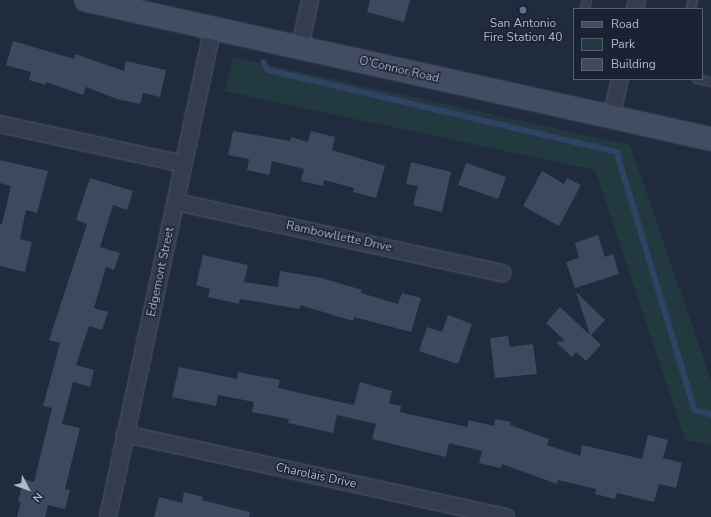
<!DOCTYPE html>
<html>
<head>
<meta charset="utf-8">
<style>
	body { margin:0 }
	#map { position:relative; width:711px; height:517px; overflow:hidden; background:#202b3e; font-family:"Nunito Sans",sans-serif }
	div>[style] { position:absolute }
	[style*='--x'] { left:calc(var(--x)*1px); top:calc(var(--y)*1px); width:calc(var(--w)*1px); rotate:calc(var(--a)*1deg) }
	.green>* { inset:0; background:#223a3f }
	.stream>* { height:5.5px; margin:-2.75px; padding:0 2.75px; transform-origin:2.75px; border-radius:2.75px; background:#314365 }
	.building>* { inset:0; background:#3c495e }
	.roads { filter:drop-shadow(0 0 1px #505869) drop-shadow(0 0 1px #505869) }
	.service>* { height:8px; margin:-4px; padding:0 4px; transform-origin:4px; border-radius:4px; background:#343d4e }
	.minor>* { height:16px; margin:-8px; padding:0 8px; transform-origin:8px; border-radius:8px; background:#343d4e }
	.secondary>* { height:22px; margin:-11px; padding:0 11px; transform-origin:11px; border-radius:11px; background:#424c62 }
	.dots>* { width:11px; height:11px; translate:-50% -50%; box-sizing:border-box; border:2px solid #1a2233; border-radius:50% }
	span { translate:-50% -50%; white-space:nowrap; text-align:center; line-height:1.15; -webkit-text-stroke:3px #1a2233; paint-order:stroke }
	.poi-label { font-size:12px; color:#b0b8ca }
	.street-label { font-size:12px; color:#b0b8ca }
	.legend { position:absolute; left:573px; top:8px; width:130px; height:72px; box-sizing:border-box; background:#1a2233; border:1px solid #565e6f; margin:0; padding:5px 7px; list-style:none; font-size:12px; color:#b0b8ca }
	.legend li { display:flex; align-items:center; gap:8px; height:20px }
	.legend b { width:20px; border:1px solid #565e6f }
	.north { position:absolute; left:8px; top:469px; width:40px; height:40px; -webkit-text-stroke:3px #1a2233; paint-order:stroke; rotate:131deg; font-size:11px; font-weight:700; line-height:16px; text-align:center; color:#b0b8ca }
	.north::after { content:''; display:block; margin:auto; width:14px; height:18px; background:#b0b8ca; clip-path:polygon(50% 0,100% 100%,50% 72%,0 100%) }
</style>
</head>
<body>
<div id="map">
	<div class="green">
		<div style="clip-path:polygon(233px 57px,630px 145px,711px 380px,711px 445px,685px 440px,595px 170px,224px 91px)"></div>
	</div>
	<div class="stream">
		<div style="--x:264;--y:62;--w:9;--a:63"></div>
		<div style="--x:268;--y:70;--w:359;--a:13.2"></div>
		<div style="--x:617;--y:152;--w:270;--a:73.2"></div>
		<div style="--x:695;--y:410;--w:16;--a:14"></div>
	</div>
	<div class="building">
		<div style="clip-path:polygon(370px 0,410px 0,404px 22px,367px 12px)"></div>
		<div style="clip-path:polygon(13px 41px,74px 59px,75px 54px,124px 71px,126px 61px,166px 70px,160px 97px,143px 93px,140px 104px,117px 99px,86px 87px,83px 95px,46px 82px,46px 85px,29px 80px,31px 72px,6px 65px)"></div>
		<div style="clip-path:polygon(233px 131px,290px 141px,291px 137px,308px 142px,311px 131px,335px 137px,332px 150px,385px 166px,376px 198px,353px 192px,354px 188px,324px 180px,323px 186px,301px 181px,304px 169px,272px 161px,269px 175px,247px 170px,249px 159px,228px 155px)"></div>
		<div style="clip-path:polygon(0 160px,48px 171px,37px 213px,26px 210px,20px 239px,32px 242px,25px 272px,0 266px,0 224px,2px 224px,11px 186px,0 183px)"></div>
		<div style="clip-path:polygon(411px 162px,451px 172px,442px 212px,413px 205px,418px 186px,406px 184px)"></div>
		<div style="clip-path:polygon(466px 163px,506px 177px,498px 199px,458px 185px)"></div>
		<div style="clip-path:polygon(542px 171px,564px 184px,567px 178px,581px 185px,559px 226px,523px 206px)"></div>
		<div style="clip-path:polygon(90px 178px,133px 191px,127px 210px,113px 205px,100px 247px,120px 253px,114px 270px,106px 267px,94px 308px,108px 312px,102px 330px,89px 326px,76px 365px,94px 370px,90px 387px,73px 382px,62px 424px,80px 428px,65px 489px,70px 490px,65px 509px,48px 505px,45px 517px,17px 517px,21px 502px,18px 502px,24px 479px,34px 482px,52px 408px,43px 406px,60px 343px,49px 340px,87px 224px,76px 220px)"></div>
		<div style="clip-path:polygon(598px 235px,605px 257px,613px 254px,619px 274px,575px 288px,566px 262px,579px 258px,575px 243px)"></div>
		<div style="clip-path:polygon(203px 255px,248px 265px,244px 282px,278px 287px,280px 271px,322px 278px,362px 290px,361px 293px,398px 304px,402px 293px,421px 298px,411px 332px,354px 317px,353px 321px,300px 305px,300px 309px,240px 299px,239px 304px,208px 297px,210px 289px,196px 285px)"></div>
		<div style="clip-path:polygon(576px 292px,605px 320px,591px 335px,601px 345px,586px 361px,576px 352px,572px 357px,556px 342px,565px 341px,546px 323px,560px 307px,590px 335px)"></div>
		<div style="clip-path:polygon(448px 315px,472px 324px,458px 364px,419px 351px,427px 327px,442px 332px)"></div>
		<div style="clip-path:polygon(508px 336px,510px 347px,533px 344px,537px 374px,495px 378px,490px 338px)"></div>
		<div style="clip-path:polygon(179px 367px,237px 379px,238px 372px,280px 380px,278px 388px,354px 405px,360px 382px,392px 391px,389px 403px,401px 406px,400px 412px,467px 427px,469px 420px,494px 426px,495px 419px,511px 422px,510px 425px,549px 439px,547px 445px,580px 456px,582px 445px,642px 459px,648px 435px,668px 440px,663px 458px,682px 463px,676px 488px,659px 484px,654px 502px,617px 493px,615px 499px,595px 494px,596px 489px,558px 480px,557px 484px,502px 464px,501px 468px,479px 463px,482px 451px,449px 443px,446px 457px,372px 439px,376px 424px,337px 415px,333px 433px,288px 423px,289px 419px,252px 412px,254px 402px,218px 395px,216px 406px,172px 397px)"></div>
		<div style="clip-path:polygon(184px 492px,203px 497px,202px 500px,250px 512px,249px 517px,154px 517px,159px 497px,182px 503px)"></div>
	</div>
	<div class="roads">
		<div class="service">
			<div style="--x:585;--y:9;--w:9;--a:-77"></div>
			<div style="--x:691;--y:9;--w:9;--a:-77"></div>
			<div style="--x:697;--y:79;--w:14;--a:12"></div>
		</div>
		<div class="minor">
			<div style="--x:635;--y:9;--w:9;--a:-77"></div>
			<div style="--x:300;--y:47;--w:48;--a:-78"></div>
			<div style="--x:611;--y:118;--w:40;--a:-77"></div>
			<div style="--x:0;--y:124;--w:188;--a:12.3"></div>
			<div style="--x:176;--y:202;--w:334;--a:12.3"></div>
			<div style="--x:125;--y:434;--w:390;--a:12.3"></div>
			<div style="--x:108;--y:517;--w:501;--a:-77.91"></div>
		</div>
		<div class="secondary">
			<div style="--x:86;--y:0;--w:640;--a:12.54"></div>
		</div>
	</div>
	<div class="dots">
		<div style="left:523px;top:10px;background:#5c6f8a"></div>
	</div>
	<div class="poi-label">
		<span style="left:523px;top:31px">San Antonio<br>Fire Station 40</span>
	</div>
	<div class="street-label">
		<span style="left:399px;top:70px;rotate:13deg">O'Connor Road</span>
		<span style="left:339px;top:237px;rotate:12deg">Rambowllette Drive</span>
		<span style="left:161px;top:272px;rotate:-78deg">Edgemont Street</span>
		<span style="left:316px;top:476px;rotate:12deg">Charolais Drive</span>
	</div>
	<ul class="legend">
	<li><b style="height:5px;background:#424c62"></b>Road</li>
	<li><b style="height:11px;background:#223a3f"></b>Park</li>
	<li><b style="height:11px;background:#3c495e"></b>Building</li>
	</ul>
	<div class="north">N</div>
</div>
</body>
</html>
